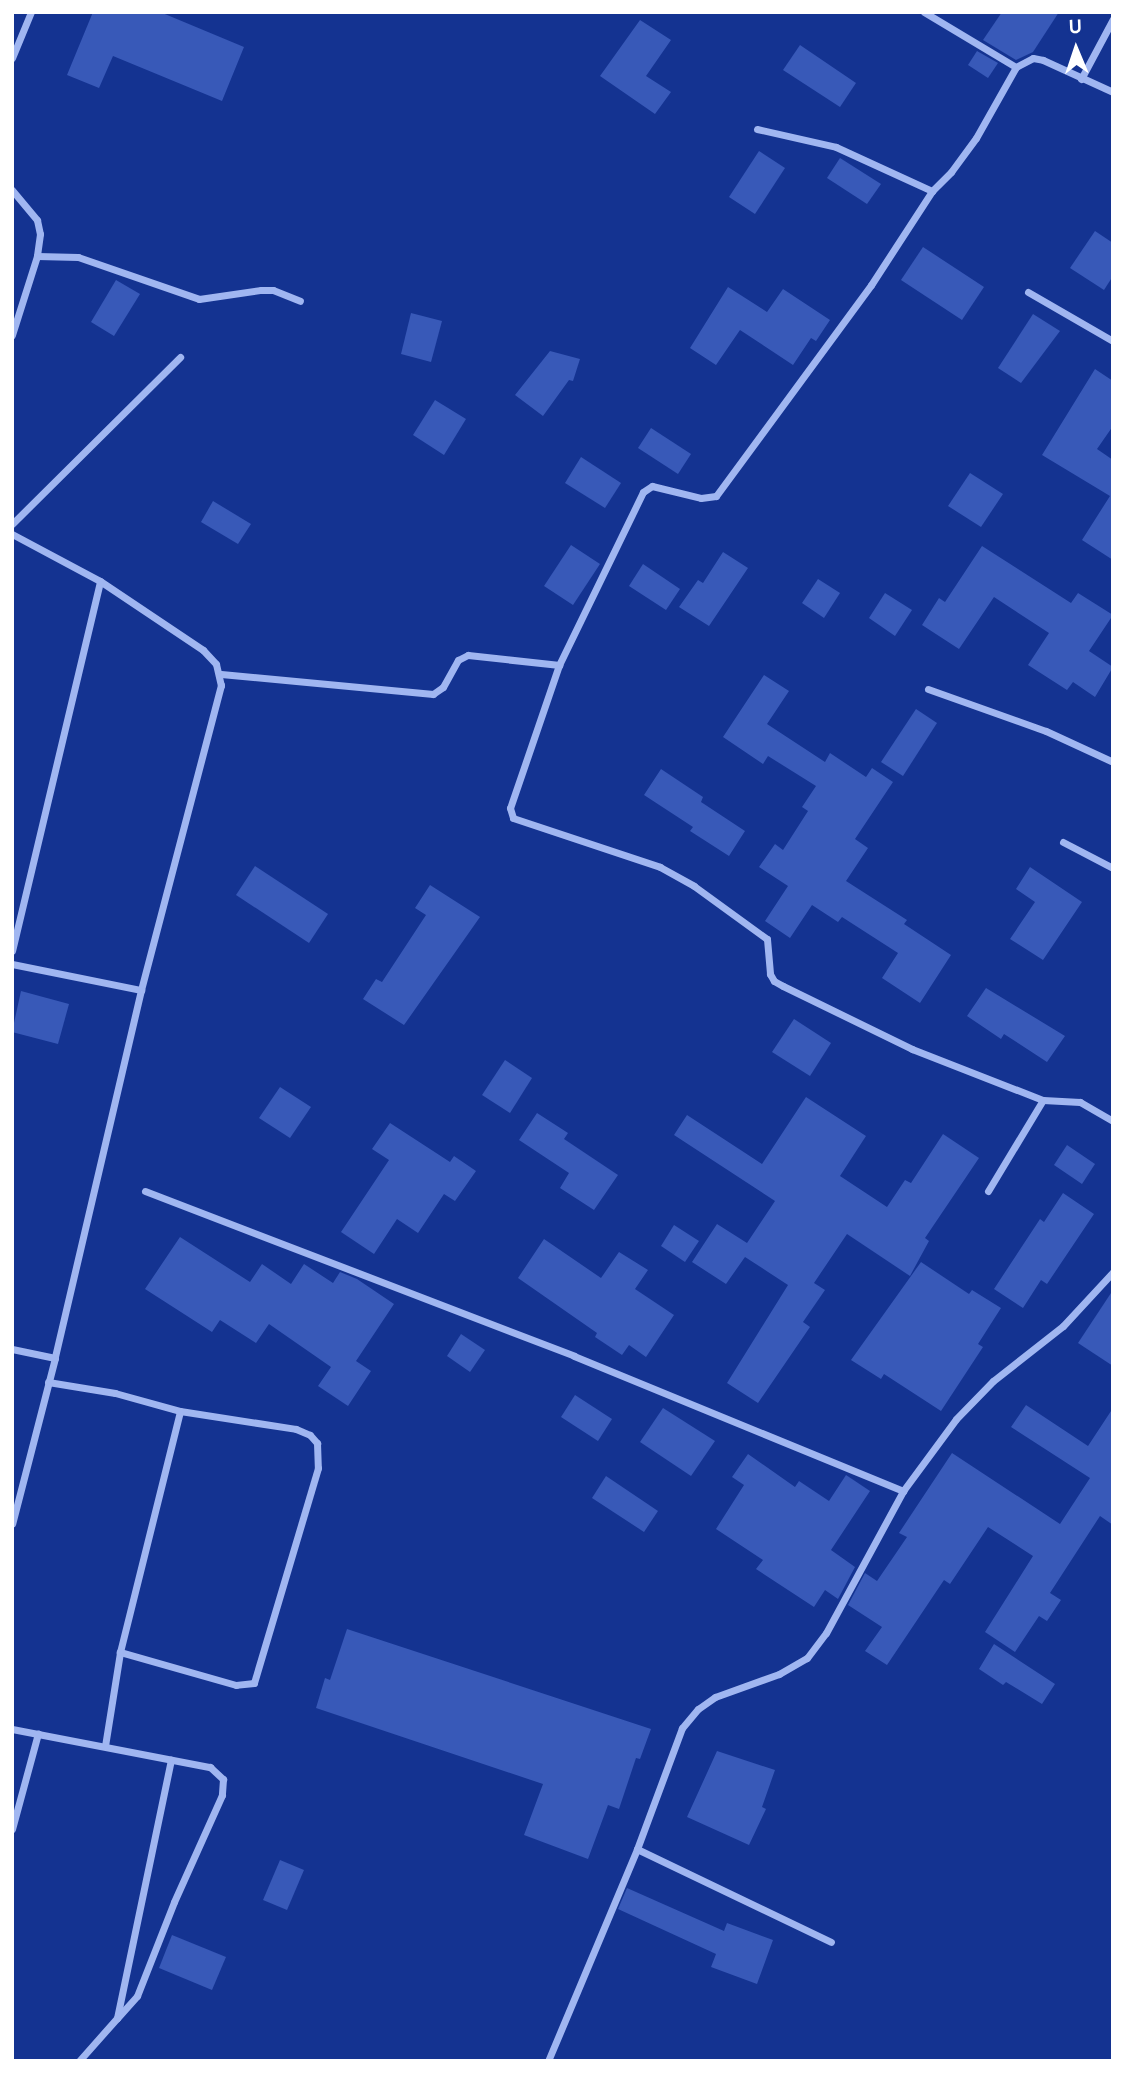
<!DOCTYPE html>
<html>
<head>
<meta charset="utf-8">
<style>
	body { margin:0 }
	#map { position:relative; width:1125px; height:2073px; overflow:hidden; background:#143391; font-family:Overpass,sans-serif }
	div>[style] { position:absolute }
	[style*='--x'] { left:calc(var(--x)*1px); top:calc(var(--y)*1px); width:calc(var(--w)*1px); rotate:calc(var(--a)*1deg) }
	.building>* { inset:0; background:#3859b8 }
	.minor>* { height:7px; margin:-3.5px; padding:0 3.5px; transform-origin:3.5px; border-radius:3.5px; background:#a0b6f1 }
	span { translate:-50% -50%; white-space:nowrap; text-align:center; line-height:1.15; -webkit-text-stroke:6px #143391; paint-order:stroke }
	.frame { position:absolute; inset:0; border:14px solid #fff; pointer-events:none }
	.north { position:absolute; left:1041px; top:14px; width:70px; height:70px; -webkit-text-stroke:5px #143391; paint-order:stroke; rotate:358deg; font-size:19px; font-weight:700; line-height:28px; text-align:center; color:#fff }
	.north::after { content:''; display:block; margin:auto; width:24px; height:32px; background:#fff; clip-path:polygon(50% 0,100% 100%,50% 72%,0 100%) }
</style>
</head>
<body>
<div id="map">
	<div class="building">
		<div style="clip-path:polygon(93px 12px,160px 12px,244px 47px,222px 101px,113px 56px,99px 88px,67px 75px)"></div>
		<div style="clip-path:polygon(1002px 12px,1059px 12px,1033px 52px,1016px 60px,983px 40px)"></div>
		<div style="clip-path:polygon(640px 20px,671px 40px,646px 76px,671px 92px,655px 114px,600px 76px)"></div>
		<div style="clip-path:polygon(800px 45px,856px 83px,840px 107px,783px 70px)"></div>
		<div style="clip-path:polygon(977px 51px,998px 63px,988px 78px,968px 65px)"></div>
		<div style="clip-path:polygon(759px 151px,785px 168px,755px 214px,729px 197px)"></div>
		<div style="clip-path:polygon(840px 158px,881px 184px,867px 204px,827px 178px)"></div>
		<div style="clip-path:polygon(1095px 231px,1113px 243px,1113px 276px,1104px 290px,1070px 268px)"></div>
		<div style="clip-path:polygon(923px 247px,984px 287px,962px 320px,901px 280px)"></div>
		<div style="clip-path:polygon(116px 280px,140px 294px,114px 336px,91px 322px)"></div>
		<div style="clip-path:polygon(728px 287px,767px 312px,783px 289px,830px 320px,816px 341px,811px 338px,793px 365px,740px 330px,716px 365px,690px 348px)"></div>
		<div style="clip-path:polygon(411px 313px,442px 321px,431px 362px,401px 354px)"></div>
		<div style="clip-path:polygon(1033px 314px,1060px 331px,1021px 383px,998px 368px)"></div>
		<div style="clip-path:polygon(550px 351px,580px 359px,573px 381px,569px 380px,543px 416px,515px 395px)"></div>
		<div style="clip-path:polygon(1095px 369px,1113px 381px,1113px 426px,1097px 449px,1113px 460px,1113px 560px,1082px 540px,1110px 496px,1042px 455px)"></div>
		<div style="clip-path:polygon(435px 400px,466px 419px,444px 455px,413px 435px)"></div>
		<div style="clip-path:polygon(651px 428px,691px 454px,678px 474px,638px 448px)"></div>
		<div style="clip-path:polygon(581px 457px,621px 483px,605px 508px,565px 483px)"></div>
		<div style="clip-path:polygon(970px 473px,1003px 494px,981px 527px,948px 506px)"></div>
		<div style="clip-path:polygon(213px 501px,251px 524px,238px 544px,201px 522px)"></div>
		<div style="clip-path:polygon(571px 545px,600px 564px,573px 605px,544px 586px)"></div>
		<div style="clip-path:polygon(982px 546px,1071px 603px,1078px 593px,1113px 615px,1089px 651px,1113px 667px,1095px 697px,1073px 682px,1067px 690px,1028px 665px,1049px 633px,994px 597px,959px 649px,922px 625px,939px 598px,945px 602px)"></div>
		<div style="clip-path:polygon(723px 552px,748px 568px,709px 626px,679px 607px,698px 580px,703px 583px)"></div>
		<div style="clip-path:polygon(643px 564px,680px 589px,666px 610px,629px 586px)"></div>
		<div style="clip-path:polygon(818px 579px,840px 593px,824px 618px,802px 603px)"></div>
		<div style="clip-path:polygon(885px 593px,912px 610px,895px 636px,869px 618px)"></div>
		<div style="clip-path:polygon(764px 675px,789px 691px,767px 724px,825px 762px,830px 753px,866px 777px,872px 768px,893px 782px,855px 839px,868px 848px,846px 881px,907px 920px,904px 924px,951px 955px,920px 1003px,882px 978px,898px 953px,842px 917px,838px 922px,812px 905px,790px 938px,765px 921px,788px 886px,759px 867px,775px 844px,783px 850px,808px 811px,802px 807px,816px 786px,768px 756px,763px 764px,723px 737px)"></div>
		<div style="clip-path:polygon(916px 709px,937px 723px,903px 776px,881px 762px)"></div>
		<div style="clip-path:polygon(661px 769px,703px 797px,701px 802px,745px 831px,729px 856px,690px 831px,693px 827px,644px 795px)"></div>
		<div style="clip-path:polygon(255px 866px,328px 914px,309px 943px,236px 895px)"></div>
		<div style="clip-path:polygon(1030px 867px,1082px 902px,1043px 960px,1010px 939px,1035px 902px,1016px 889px)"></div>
		<div style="clip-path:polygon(430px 885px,480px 917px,404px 1025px,363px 999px,376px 979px,382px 982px,426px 915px,415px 908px)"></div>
		<div style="clip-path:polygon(986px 988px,1065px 1036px,1047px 1062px,1004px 1034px,1001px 1039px,967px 1016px)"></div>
		<div style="clip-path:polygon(21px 991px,69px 1004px,58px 1044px,12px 1032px)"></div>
		<div style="clip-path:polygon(794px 1019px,831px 1043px,810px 1076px,772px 1052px)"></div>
		<div style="clip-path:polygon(505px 1060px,532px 1078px,510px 1113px,482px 1095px)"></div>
		<div style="clip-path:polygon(280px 1087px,311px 1107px,290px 1138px,259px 1118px)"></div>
		<div style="clip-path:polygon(806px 1097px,866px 1136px,840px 1176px,887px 1207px,905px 1180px,911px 1183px,943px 1134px,979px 1158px,925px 1238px,929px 1241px,910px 1276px,847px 1234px,814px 1283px,825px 1290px,803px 1322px,810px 1327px,758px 1403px,727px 1383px,788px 1285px,745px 1257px,726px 1284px,692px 1262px,717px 1224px,747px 1243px,775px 1201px,674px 1135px,687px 1115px,762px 1164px)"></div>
		<div style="clip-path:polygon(537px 1113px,568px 1133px,564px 1139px,618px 1175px,594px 1210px,560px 1188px,569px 1173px,519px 1140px)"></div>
		<div style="clip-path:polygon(390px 1123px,450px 1162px,454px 1156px,476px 1171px,455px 1201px,444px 1194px,418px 1233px,397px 1219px,374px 1254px,341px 1232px,389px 1160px,372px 1149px)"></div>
		<div style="clip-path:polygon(1067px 1145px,1095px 1164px,1082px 1184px,1054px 1165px)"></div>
		<div style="clip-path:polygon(1063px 1193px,1094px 1214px,1047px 1284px,1041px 1280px,1023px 1308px,994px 1289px,1040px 1219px,1044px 1222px)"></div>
		<div style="clip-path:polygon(674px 1225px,699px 1241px,685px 1262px,661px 1246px)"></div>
		<div style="clip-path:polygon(180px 1237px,250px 1282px,262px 1264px,291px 1284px,304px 1264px,333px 1283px,340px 1272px,357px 1279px,394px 1304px,356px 1361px,371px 1371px,348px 1406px,318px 1386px,331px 1367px,269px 1324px,256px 1343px,220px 1320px,212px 1332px,145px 1289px)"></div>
		<div style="clip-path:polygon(544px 1239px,601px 1278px,619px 1252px,648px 1270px,635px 1289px,674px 1315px,646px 1357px,629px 1345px,622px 1355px,595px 1337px,597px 1333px,518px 1278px)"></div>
		<div style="clip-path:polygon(921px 1262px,969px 1294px,972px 1290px,1001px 1308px,978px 1344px,983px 1347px,941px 1411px,884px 1374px,881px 1379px,851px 1360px)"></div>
		<div style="clip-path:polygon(1113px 1290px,1113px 1366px,1078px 1343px)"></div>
		<div style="clip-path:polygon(461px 1334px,485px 1350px,470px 1372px,447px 1356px)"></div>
		<div style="clip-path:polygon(575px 1395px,612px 1419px,598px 1441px,561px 1417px)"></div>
		<div style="clip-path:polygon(1026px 1405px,1088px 1446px,1113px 1408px,1113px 1525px,1100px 1516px,1050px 1593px,1061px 1600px,1047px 1621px,1039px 1616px,1015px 1652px,985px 1632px,1033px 1556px,988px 1527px,950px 1584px,944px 1580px,887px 1665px,865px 1651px,882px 1627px,848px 1605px,865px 1573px,877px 1581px,907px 1537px,899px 1533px,952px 1453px,1060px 1524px,1090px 1478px,1011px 1427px)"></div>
		<div style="clip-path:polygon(663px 1408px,715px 1441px,691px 1476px,640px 1442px)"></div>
		<div style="clip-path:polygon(748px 1454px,795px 1487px,799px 1481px,829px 1501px,846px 1475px,870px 1491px,831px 1550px,855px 1567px,838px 1599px,825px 1590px,814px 1607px,756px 1569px,763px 1560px,716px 1529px,744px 1485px,732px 1477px)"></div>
		<div style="clip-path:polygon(606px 1476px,658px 1511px,644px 1532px,592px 1498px)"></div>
		<div style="clip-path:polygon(347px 1629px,651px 1729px,640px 1759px,636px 1758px,619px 1809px,608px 1805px,588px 1859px,524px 1835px,543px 1784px,316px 1708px,325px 1678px,330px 1680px)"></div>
		<div style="clip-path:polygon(994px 1644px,1055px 1684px,1042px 1704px,1006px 1682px,1003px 1685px,979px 1669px)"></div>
		<div style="clip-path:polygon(717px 1751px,775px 1770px,762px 1807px,766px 1809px,749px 1845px,687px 1817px)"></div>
		<div style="clip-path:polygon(280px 1860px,304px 1870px,287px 1910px,263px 1900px)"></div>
		<div style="clip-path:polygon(627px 1888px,724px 1931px,727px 1923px,773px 1940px,757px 1984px,711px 1967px,716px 1954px,618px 1909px)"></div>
		<div style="clip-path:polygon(172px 1935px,226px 1957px,212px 1990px,159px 1968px)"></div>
	</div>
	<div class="minor">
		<div style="--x:924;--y:12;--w:107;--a:30.9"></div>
		<div style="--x:12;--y:58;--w:50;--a:-67.6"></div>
		<div style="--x:1081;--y:79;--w:68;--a:-61.9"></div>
		<div style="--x:757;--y:129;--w:81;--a:12.8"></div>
		<div style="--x:836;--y:147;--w:106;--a:24.6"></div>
		<div style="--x:12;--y:190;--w:39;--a:50"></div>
		<div style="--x:37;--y:220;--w:14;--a:78"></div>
		<div style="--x:40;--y:234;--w:22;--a:98"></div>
		<div style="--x:37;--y:256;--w:83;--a:107.6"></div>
		<div style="--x:37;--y:256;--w:41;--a:1.4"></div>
		<div style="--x:78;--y:257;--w:128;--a:19.1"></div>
		<div style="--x:199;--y:299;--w:63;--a:-8.3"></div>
		<div style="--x:261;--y:290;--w:12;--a:0"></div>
		<div style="--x:273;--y:290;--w:29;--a:22"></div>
		<div style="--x:1028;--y:292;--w:98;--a:30"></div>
		<div style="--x:12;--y:524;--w:237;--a:-44.8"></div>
		<div style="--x:12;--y:534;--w:100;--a:28.1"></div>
		<div style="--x:100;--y:581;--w:124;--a:33.8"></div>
		<div style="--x:203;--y:650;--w:19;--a:47"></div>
		<div style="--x:216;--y:664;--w:22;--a:77"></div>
		<div style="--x:221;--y:685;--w:315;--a:104.7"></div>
		<div style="--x:141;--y:990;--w:378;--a:103.2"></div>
		<div style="--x:55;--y:1358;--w:171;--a:104.5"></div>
		<div style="--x:559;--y:665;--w:151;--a:108.9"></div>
		<div style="--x:510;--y:808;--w:10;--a:73"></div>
		<div style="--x:513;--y:818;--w:155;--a:18.4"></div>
		<div style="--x:660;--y:867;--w:39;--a:29"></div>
		<div style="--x:694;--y:886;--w:90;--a:36"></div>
		<div style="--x:767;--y:939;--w:35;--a:85"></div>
		<div style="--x:770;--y:974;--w:8;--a:60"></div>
		<div style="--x:774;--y:981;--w:10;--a:29"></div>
		<div style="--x:783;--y:986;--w:144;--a:26"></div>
		<div style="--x:912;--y:1049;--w:141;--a:21.3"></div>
		<div style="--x:1043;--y:1100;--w:37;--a:3"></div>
		<div style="--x:1080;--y:1102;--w:38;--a:30"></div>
		<div style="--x:221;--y:674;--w:213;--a:5.4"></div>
		<div style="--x:433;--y:694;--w:12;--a:-35"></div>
		<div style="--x:443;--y:687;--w:31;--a:-61"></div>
		<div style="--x:458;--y:660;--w:11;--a:-27"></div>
		<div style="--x:468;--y:655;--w:92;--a:6.3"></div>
		<div style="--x:559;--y:665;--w:192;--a:-64.1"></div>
		<div style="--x:643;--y:492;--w:11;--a:-34"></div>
		<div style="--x:652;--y:486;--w:50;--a:13.8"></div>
		<div style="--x:701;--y:498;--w:15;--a:-8"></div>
		<div style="--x:716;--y:496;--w:262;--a:-53.7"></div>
		<div style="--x:871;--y:285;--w:112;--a:-57"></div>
		<div style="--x:932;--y:191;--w:27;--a:-45"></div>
		<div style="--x:951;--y:172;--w:42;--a:-53.7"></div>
		<div style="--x:976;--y:138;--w:81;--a:-60.6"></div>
		<div style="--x:1016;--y:67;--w:19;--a:-28"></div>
		<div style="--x:1033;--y:58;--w:10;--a:11"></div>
		<div style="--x:1043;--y:60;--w:77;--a:24.6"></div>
		<div style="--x:928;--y:689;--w:125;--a:19.6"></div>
		<div style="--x:1046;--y:731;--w:74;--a:24.8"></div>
		<div style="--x:1063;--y:842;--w:56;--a:27.5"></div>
		<div style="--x:12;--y:951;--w:380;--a:-76.6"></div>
		<div style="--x:12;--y:964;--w:132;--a:11.4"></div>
		<div style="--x:145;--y:1191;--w:460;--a:21"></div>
		<div style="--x:574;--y:1356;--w:356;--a:22.3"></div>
		<div style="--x:988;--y:1191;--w:106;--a:-58.9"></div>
		<div style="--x:12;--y:1349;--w:44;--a:11.8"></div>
		<div style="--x:48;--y:1382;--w:68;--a:9.3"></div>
		<div style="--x:115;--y:1393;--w:67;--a:15.5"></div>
		<div style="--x:180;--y:1411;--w:117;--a:8.8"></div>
		<div style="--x:296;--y:1429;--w:15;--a:23"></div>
		<div style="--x:310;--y:1435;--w:11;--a:49"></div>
		<div style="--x:317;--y:1443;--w:25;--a:88"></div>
		<div style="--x:318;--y:1468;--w:224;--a:106.6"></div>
		<div style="--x:254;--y:1683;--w:18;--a:174"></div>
		<div style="--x:236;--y:1685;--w:121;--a:-164.1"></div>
		<div style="--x:12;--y:1729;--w:202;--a:10.9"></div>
		<div style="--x:210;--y:1767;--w:18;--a:43"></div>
		<div style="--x:223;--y:1779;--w:16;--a:94"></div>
		<div style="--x:222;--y:1795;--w:117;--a:114.2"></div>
		<div style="--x:174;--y:1902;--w:101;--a:111.5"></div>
		<div style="--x:137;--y:1996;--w:30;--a:132"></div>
		<div style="--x:117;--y:2018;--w:264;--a:-78.2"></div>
		<div style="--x:105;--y:1746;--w:95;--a:-80.9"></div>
		<div style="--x:120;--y:1652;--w:248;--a:-76"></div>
		<div style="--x:12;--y:1829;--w:99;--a:-74.8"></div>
		<div style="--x:637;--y:1849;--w:215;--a:25.6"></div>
		<div style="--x:79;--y:2061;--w:57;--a:-48.5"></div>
		<div style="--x:548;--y:2061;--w:230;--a:-67.2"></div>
		<div style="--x:637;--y:1849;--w:129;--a:-69.6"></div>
		<div style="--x:682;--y:1728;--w:25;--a:-50"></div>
		<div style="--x:698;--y:1709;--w:21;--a:-35"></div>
		<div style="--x:715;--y:1697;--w:68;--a:-19.8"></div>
		<div style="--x:779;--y:1674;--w:32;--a:-30"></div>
		<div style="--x:807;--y:1658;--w:31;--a:-53"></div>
		<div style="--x:826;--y:1633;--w:162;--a:-61.5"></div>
		<div style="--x:903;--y:1491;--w:89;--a:-53.6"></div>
		<div style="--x:956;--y:1419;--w:53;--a:-45.8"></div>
		<div style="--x:993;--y:1381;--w:89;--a:-38.2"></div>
		<div style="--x:1063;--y:1326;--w:74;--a:-47.2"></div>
	</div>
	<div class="frame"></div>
	<div class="north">U</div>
</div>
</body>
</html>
